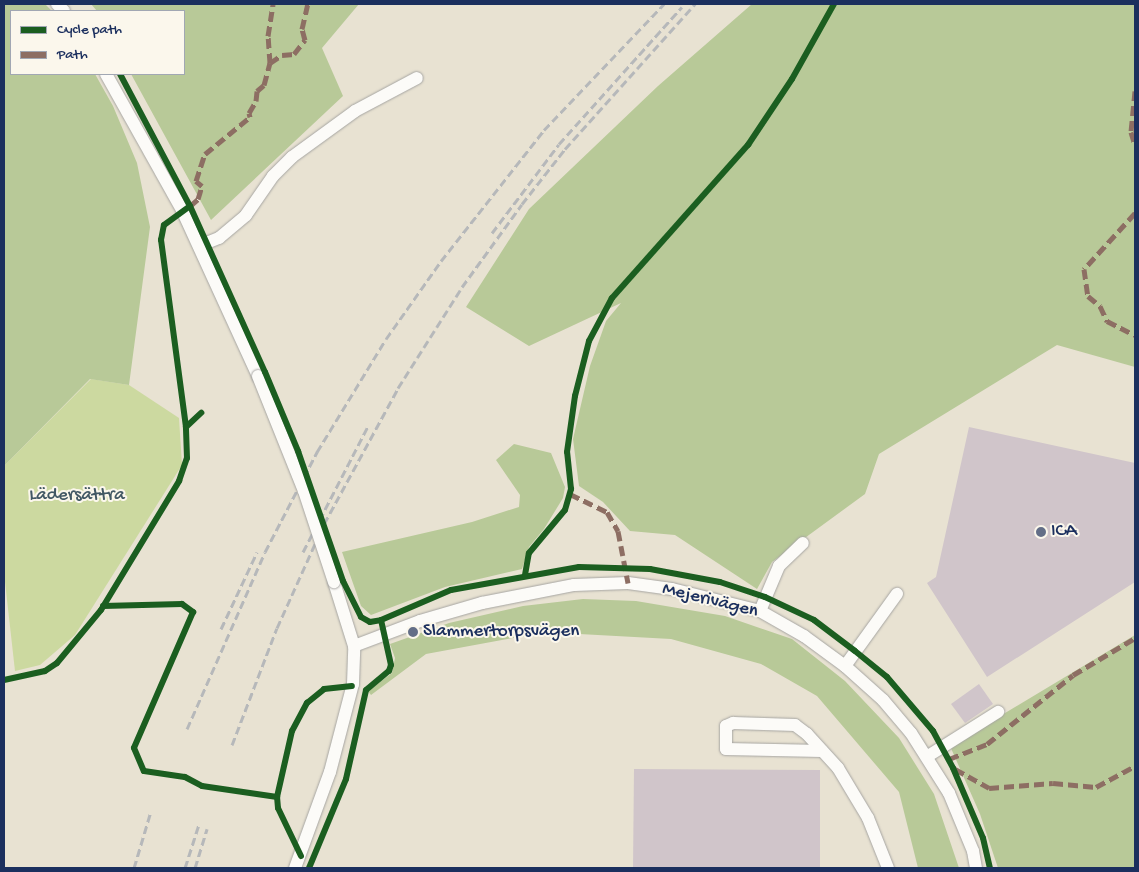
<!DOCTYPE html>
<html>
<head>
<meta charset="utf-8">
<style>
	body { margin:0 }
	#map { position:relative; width:1139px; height:872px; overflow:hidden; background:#e8e2d2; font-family:"Gochi Hand",sans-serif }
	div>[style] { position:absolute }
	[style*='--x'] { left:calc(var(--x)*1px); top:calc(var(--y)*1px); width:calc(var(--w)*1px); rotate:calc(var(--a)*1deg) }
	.green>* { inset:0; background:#ccd9a0 }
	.forest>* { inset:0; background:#b8c998 }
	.building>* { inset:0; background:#d0c5ca }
	.roads { filter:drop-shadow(0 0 1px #a6a5a2) drop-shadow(0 0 1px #a6a5a2) }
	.minor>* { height:12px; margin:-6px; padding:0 6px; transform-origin:6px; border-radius:6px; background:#fcfbf8 }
	.rail>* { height:3px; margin-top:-1.5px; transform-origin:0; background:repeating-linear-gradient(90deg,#b6b8ba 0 8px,transparent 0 12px) }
	.bridges { filter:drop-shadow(0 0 1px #a6a5a2) drop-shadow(0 0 1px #a6a5a2) }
	.minor-bridge>* { height:12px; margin:-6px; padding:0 6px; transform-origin:6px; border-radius:6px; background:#fcfbf8 }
	.quiet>* { height:5px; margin-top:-2.5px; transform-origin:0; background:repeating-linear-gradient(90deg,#8d6e63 0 10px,transparent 0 15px) }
	.cycleway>* { height:6px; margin:-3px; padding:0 3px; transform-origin:3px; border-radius:3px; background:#1b5e20 }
	.dots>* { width:14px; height:14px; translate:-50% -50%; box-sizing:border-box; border:2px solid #fbf7ec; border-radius:50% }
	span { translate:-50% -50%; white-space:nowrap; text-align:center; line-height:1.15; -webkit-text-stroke:4px #fbf7ec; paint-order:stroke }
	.park-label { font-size:19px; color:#425864 }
	.poi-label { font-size:19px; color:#1b2f5e }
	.left { translate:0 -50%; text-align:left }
	.street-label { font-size:19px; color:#1b2f5e }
	.frame { position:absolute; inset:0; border:5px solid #1b2f5e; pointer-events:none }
	.legend { position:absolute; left:10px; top:10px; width:175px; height:65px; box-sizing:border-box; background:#fbf7ec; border:1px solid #a1a7b3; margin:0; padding:6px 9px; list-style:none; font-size:15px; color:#1b2f5e }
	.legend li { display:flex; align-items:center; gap:10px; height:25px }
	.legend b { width:25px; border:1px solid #a1a7b3 }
</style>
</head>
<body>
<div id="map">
	<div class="green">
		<div style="clip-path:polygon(91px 379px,129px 385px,179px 418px,182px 465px,75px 635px,40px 665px,15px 671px,4px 573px,4px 466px)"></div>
	</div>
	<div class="forest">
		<div style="clip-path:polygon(4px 4px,45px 4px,52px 11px,11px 11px,11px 74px,95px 74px,113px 106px,137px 163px,150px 227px,129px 385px,90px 379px,4px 466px)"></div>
		<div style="clip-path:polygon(91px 4px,359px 4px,322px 48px,343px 96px,211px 220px,131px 74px,184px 74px,184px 11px,97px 11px)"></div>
		<div style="clip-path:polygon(752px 4px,1135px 4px,1135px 367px,1057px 345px,879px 454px,865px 494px,772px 562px,757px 589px,675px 535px,630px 531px,603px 502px,579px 486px,573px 439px,590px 366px,606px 321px,621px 303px,529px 346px,466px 307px,529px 209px,658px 86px)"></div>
		<div style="clip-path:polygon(514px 444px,551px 453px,565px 487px,563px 498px,544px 529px,529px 547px,522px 569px,445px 587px,371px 615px,361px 606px,342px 552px,472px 522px,519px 507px,520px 495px,496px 460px)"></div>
		<div style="clip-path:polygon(583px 599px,636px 601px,725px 616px,792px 639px,845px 681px,899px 738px,934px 794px,959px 868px,918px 868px,899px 792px,817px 696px,761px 664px,671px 639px,561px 633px,518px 637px,426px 654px,371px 695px,368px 691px,392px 673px,395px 658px,390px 644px,449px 623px,523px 606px)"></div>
		<div style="clip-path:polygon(1135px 635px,1135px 868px,998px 868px,980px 814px,950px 746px)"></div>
	</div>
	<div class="building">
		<div style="clip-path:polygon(969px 427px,1135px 463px,1135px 582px,987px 677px,927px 583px,936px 577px)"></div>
		<div style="clip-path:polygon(979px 684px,993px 704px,965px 723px,951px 704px)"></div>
		<div style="clip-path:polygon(634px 769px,820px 770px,820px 868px,633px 868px)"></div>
	</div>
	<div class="roads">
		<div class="minor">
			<div style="--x:57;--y:4;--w:10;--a:45"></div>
			<div style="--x:106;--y:74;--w:156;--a:60.8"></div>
			<div style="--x:182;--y:210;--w:183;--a:65.4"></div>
			<div style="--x:199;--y:246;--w:22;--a:-22"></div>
			<div style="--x:219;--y:238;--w:35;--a:-40"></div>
			<div style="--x:246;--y:215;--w:47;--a:-55.3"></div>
			<div style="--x:273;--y:176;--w:27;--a:-45"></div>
			<div style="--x:292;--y:157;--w:78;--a:-36.1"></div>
			<div style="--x:355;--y:111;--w:70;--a:-28"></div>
			<div style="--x:760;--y:611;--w:49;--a:-67.1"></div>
			<div style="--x:779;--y:566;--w:33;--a:-44"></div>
			<div style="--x:354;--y:646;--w:71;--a:-20.7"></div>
			<div style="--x:420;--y:621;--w:65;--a:-16.2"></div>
			<div style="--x:482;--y:603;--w:94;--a:-11.1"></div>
			<div style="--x:574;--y:585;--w:54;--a:-2.1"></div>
			<div style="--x:628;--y:583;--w:44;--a:7.8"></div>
			<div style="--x:672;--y:589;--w:91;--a:14"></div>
			<div style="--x:760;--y:611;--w:51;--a:29.6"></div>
			<div style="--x:804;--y:636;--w:51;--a:36.2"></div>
			<div style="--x:845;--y:666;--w:51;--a:41.8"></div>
			<div style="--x:883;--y:700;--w:43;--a:49.7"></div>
			<div style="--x:911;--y:733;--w:71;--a:57.7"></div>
			<div style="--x:949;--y:793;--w:63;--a:67.5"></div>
			<div style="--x:973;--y:851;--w:17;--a:80"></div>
			<div style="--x:845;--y:666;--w:89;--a:-54.2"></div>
			<div style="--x:822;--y:751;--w:96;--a:-178.8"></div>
			<div style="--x:726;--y:749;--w:23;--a:-90"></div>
			<div style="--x:726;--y:726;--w:8;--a:-23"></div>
			<div style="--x:733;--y:723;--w:62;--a:1.8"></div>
			<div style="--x:795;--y:725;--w:15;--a:37"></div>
			<div style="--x:807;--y:734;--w:46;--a:47.6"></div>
			<div style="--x:838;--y:768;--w:58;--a:59"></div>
			<div style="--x:868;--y:818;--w:54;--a:68.2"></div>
			<div style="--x:928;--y:756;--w:83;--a:-32.2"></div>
			<div style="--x:295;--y:868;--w:102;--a:-70"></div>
			<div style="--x:330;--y:772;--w:91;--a:-75.4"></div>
			<div style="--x:353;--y:684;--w:38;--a:-88"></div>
			<div style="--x:354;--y:646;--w:67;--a:-107.4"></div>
		</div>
	</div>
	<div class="rail">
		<div style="--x:492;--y:233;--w:111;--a:-53"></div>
		<div style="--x:559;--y:144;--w:184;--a:-48.1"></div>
		<div style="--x:303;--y:552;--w:142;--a:-62.7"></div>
		<div style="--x:221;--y:629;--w:85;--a:-64.9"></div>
		<div style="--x:187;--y:729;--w:193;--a:-66.2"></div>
		<div style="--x:265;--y:552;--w:113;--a:-62.5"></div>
		<div style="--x:317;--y:452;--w:132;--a:-58.6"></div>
		<div style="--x:386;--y:339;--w:95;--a:-54.8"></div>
		<div style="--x:441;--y:261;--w:167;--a:-51.8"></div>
		<div style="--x:544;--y:130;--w:174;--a:-46.4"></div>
		<div style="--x:232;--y:745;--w:125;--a:-69"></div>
		<div style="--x:277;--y:628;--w:114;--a:-65.7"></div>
		<div style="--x:324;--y:524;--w:155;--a:-61.4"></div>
		<div style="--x:398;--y:388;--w:120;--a:-57.6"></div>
		<div style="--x:462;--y:287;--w:102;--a:-54.1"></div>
		<div style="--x:522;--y:204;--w:70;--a:-52"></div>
		<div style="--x:565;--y:149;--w:195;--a:-48.1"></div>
		<div style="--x:134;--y:868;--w:59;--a:-73.4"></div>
		<div style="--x:185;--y:868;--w:46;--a:-72.3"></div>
		<div style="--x:195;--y:868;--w:41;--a:-72.9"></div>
	</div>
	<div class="bridges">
		<div class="minor-bridge">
			<div style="--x:258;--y:376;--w:124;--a:68.2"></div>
			<div style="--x:304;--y:491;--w:96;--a:71.8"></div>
		</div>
	</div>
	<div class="quiet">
		<div style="--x:270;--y:63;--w:27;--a:-94"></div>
		<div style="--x:268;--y:36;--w:32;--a:-81"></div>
		<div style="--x:1135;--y:91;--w:41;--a:95.6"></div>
		<div style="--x:1131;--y:132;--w:14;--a:73"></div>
		<div style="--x:190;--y:206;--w:11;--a:-41"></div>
		<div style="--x:198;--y:199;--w:14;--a:-73"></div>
		<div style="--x:202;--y:186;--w:8;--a:-140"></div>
		<div style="--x:196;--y:181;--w:28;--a:-72"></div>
		<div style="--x:205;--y:154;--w:58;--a:-39.4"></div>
		<div style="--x:250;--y:117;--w:4;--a:-104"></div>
		<div style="--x:249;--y:113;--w:14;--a:-60"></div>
		<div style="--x:256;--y:101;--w:10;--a:-84"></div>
		<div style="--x:257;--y:91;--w:9;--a:-41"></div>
		<div style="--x:264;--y:85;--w:23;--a:-75"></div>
		<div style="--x:270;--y:63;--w:14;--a:-34"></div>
		<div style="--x:282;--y:55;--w:12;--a:-5"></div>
		<div style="--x:294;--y:54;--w:18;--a:-52"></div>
		<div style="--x:305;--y:40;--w:11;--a:-105"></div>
		<div style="--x:302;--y:29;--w:26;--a:-77"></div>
		<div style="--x:1135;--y:213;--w:76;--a:132.3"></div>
		<div style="--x:1084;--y:269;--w:27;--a:82"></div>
		<div style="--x:1088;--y:296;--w:16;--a:40"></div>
		<div style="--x:1100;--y:306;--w:17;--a:65"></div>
		<div style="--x:1107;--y:321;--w:31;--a:27"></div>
		<div style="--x:570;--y:494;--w:41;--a:25.9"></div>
		<div style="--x:607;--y:512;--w:22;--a:60"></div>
		<div style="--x:618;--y:531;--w:53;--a:79.1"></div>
		<div style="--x:949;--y:759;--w:41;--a:-21.5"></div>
		<div style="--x:987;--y:744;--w:110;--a:-38.7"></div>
		<div style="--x:1073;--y:675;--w:72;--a:-30.8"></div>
		<div style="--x:955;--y:769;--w:39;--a:29"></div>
		<div style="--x:989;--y:788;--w:64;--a:-4.5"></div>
		<div style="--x:1053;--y:783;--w:43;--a:5.3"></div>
		<div style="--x:1096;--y:787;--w:44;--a:-28.3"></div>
	</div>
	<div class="cycleway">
		<div style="--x:120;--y:74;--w:149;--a:62.1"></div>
		<div style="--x:190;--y:206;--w:182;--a:65.7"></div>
		<div style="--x:265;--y:372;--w:86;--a:67.3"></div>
		<div style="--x:298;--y:451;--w:138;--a:70.9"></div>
		<div style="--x:343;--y:581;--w:40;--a:63.4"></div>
		<div style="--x:361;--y:617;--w:10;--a:29"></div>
		<div style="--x:370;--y:622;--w:11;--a:-10"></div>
		<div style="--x:381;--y:620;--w:76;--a:-23.2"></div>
		<div style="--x:451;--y:590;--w:130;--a:-10.2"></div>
		<div style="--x:579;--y:567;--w:71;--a:1.6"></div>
		<div style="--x:650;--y:569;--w:71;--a:10.5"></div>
		<div style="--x:720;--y:582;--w:47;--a:18.4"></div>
		<div style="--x:765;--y:597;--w:54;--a:25.1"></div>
		<div style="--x:814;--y:620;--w:51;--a:37.1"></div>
		<div style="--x:855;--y:651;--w:41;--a:39.1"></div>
		<div style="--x:887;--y:677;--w:71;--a:49.6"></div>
		<div style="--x:933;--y:731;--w:42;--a:61.6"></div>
		<div style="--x:953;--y:768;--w:76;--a:66.8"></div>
		<div style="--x:983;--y:838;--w:31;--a:77"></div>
		<div style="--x:186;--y:427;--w:189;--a:-97.6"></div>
		<div style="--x:161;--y:240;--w:15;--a:-79"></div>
		<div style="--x:164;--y:225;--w:32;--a:-36"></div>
		<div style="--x:525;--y:575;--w:22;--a:-80"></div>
		<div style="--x:529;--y:553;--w:56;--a:-50.1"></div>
		<div style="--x:565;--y:510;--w:22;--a:-74"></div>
		<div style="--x:571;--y:489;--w:37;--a:-96"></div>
		<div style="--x:567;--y:452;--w:57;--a:-81.9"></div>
		<div style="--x:575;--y:396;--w:57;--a:-75.7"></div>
		<div style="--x:589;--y:341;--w:49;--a:-61.9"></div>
		<div style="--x:612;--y:298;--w:205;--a:-48.4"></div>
		<div style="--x:748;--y:145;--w:79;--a:-56.3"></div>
		<div style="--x:792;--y:79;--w:86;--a:-60.8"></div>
		<div style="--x:103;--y:606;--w:79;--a:-1.5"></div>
		<div style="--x:182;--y:604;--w:14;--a:36"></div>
		<div style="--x:193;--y:612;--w:148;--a:113.5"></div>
		<div style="--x:134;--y:748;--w:25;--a:67"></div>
		<div style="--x:144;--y:771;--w:41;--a:8.3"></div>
		<div style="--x:185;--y:777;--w:19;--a:28"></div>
		<div style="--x:202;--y:786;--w:76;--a:8.3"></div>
		<div style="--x:4;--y:680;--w:42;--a:-12.4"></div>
		<div style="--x:45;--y:671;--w:14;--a:-34"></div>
		<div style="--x:57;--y:663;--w:69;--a:-50.3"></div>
		<div style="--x:101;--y:610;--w:151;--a:-58.8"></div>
		<div style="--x:179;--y:481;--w:24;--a:-71"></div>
		<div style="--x:187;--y:458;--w:31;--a:-92"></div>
		<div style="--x:186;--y:427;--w:21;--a:-43"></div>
		<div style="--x:301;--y:856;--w:53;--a:-115.6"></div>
		<div style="--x:278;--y:808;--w:11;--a:-95"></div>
		<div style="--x:277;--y:797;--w:68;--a:-77.2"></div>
		<div style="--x:292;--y:731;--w:32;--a:-62"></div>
		<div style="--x:307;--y:703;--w:22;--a:-39"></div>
		<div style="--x:324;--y:689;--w:28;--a:-6"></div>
		<div style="--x:309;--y:868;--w:96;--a:-67.4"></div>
		<div style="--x:346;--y:779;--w:91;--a:-77.3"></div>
		<div style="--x:366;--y:690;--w:30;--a:-40"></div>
		<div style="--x:389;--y:671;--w:6;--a:-72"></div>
		<div style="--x:391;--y:665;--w:46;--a:-102.5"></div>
	</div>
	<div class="dots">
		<div style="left:1041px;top:532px;background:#636e87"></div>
		<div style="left:413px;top:632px;background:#636e87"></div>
	</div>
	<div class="park-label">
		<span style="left:77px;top:496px">Lädersättra</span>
	</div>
	<div class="poi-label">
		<span class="left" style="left:1051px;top:532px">ICA</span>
		<span class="left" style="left:423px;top:632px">Slammertorpsvägen</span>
	</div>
	<div class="street-label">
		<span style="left:710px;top:601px;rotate:14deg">Mejerivägen</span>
	</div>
	<div class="frame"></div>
	<ul class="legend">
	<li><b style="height:6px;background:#1b5e20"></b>Cycle path</li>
	<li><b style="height:6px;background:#8d6e63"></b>Path</li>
	</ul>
</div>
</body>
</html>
